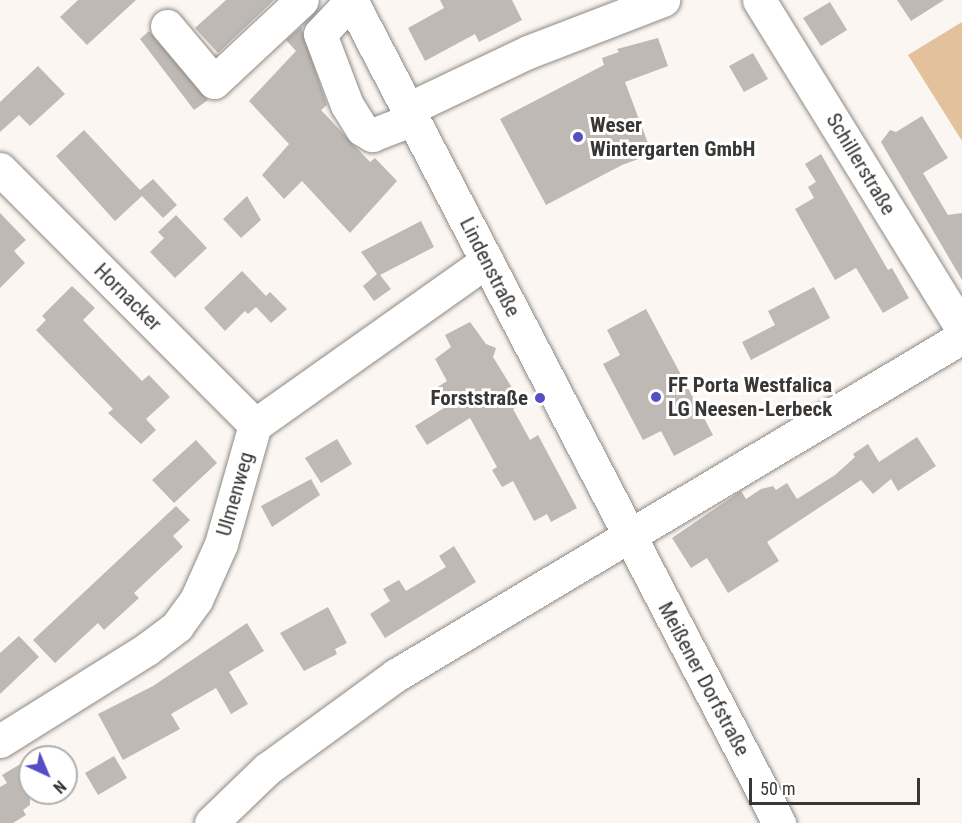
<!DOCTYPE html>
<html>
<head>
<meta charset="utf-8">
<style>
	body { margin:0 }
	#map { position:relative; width:962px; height:823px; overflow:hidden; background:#fbf6f1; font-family:"Roboto Condensed",sans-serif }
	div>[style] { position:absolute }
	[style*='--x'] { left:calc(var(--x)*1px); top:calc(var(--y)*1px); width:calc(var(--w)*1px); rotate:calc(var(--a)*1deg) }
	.green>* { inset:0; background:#e3c29b }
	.building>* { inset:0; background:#beb9b4 }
	.roads { filter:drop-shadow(0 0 2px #8e8984) drop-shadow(0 0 2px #8e8984) }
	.minor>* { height:33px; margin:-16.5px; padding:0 16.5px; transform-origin:16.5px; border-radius:16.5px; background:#fff }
	.dots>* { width:16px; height:16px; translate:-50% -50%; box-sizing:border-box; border:3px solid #fff; border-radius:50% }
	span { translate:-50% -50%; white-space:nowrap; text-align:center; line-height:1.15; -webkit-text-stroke:6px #fff; paint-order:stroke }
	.poi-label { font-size:21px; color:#393735; font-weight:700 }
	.left { translate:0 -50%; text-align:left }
	.right { translate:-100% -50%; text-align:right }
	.street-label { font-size:21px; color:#393735 }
	.north { position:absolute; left:18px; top:745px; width:60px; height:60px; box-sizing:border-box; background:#fff; border:2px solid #b0afae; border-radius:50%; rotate:136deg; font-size:16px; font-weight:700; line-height:24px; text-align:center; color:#393735 }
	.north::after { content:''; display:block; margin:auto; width:21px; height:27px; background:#554dc4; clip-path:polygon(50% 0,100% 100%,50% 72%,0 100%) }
	.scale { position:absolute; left:749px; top:778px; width:171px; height:27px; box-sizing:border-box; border:3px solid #393735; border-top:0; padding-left:8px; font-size:18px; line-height:21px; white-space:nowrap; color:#393735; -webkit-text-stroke:4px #fff; paint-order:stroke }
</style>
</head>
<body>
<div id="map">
	<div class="green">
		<div style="clip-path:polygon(962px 22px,962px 141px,908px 55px)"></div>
	</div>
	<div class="building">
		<div style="clip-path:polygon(78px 0,136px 0,87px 45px,60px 17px)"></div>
		<div style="clip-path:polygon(226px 0,274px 0,218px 53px,195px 28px)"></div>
		<div style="clip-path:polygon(440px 0,512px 0,522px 20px,479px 42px,475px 34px,425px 61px,408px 28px,444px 8px)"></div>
		<div style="clip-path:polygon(897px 0,944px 0,911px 21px)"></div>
		<div style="clip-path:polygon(830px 2px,847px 30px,821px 46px,803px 18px)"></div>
		<div style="clip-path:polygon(301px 27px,327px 105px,321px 110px,370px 162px,375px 158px,397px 181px,350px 233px,302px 181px,284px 199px,262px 175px,289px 144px,249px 101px,296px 51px,286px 40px)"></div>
		<div style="clip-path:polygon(149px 31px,208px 100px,194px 110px,140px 39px)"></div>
		<div style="clip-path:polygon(658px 38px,668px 66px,625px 82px,652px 154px,622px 165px,546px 205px,500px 119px,604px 65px,602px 58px,619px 52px,617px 49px)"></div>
		<div style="clip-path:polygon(753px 53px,768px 79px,744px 92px,729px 66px)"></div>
		<div style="clip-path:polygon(38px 66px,65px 94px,30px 126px,19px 115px,0 132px,0 102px)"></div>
		<div style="clip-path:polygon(922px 116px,948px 158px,923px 173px,948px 215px,962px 213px,962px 280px,881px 142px,890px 130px,896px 132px)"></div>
		<div style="clip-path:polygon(84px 130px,140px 190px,153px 179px,177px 205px,163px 218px,142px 196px,115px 221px,56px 156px)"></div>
		<div style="clip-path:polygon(821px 154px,888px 270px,892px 268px,909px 298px,883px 313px,856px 268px,835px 280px,795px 209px,814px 198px,808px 187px,816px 182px,805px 164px)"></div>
		<div style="clip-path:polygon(247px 196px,261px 220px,241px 238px,223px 219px)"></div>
		<div style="clip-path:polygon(0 213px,26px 240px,14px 251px,25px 263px,0 288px)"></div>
		<div style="clip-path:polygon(176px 215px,207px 248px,175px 278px,150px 252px,164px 238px,158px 232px)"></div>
		<div style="clip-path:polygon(421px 221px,434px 247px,380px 275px,391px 289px,374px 301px,363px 286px,377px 274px,361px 252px)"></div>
		<div style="clip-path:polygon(242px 271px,266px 296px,270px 292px,287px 309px,271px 323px,256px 307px,248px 314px,245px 311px,225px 331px,204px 308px)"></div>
		<div style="clip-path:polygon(72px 286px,95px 308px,83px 320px,142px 381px,149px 375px,170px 397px,146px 419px,156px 430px,141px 444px,108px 413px,113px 409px,36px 330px,46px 320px,42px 316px)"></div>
		<div style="clip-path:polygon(814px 287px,830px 318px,751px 360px,742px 342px,775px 325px,768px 311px)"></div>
		<div style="clip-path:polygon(646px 309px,713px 435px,674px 456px,661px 431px,643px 440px,603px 364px,620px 355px,607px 330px)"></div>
		<div style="clip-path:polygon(470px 322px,486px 344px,496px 348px,493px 357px,522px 404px,513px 409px,530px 440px,538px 435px,577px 508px,551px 522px,547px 514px,534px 521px,513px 481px,502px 487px,492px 470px,497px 467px,470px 418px,427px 445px,415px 426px,444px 408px,433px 390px,447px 381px,435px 359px,451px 347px,445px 335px)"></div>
		<div style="clip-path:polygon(917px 437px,936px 466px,898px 491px,891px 479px,873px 494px,861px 480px,767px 542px,779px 561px,728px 593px,707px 558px,691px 568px,672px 538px,741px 491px,746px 499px,761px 489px,773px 486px,776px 490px,787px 483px,797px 499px,835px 475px,855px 457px,853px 454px,868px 444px,879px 462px)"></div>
		<div style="clip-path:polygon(337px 439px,352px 464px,321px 483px,305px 458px)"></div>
		<div style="clip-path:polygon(196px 440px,217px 463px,174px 503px,152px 480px)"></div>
		<div style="clip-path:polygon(311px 479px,320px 495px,272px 527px,261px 506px)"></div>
		<div style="clip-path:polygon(176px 506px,190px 520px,173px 536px,183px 547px,134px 593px,139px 598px,104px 630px,98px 623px,55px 663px,33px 640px)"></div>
		<div style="clip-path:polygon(454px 546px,476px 582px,385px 638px,370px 614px,390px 601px,383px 589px,399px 580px,406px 591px,446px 567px,439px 556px)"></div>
		<div style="clip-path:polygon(328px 607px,347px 643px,335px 649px,337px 654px,304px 671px,280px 633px)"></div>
		<div style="clip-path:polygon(247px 623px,264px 651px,229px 672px,248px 704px,231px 714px,216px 688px,171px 714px,180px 729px,123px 760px,98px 714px,153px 686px)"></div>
		<div style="clip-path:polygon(19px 636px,39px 657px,0 694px,0 653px)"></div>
		<div style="clip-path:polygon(114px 756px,127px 778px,98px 795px,85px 773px)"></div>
		<div style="clip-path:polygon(22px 763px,30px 779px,30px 805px,23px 810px,26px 815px,13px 823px,0 823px,0 787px,7px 783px,2px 775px)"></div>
	</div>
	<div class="roads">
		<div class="minor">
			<div style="--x:351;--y:0;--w:928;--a:62.52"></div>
			<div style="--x:759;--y:0;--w:387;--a:58.3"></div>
			<div style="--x:351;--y:1;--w:45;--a:133.2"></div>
			<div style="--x:320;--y:34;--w:76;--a:69.2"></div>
			<div style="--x:347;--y:105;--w:28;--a:58"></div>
			<div style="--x:362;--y:129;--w:12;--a:31"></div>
			<div style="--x:372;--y:135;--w:44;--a:-21.3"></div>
			<div style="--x:167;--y:26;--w:73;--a:50"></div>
			<div style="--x:214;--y:82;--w:120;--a:-43"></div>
			<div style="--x:408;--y:109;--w:133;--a:-25.4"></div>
			<div style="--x:528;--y:52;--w:145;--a:-21.1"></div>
			<div style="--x:0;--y:169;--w:361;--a:45.1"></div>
			<div style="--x:0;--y:741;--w:173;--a:-32"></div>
			<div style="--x:147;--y:649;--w:38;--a:-37"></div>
			<div style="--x:177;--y:626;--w:32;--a:-54"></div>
			<div style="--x:196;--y:600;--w:61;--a:-65.9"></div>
			<div style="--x:221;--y:544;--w:124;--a:-74.1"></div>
			<div style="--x:255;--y:425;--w:284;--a:-35.3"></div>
			<div style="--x:211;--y:823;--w:78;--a:-44"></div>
			<div style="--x:267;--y:769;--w:160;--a:-36.1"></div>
			<div style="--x:396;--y:675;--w:659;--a:-30.84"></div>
		</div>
	</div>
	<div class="dots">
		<div style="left:578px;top:137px;background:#554dc4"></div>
		<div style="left:656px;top:397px;background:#554dc4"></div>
		<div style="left:540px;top:398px;background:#554dc4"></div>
	</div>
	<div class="poi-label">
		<span class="left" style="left:590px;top:137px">Weser<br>Wintergarten GmbH</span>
		<span class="left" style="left:668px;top:397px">FF Porta Westfalica<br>LG Neesen-Lerbeck</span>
		<span class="right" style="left:528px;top:398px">Forststraße</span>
	</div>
	<div class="street-label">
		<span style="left:861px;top:164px;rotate:59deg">Schillerstraße</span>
		<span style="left:490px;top:267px;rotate:63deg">Lindenstraße</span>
		<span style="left:128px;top:297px;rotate:45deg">Hornacker</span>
		<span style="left:235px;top:494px;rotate:-74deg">Ulmenweg</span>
		<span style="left:704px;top:679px;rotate:62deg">Meißener Dorfstraße</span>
	</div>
	<div class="north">N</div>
	<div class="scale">50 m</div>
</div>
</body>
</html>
